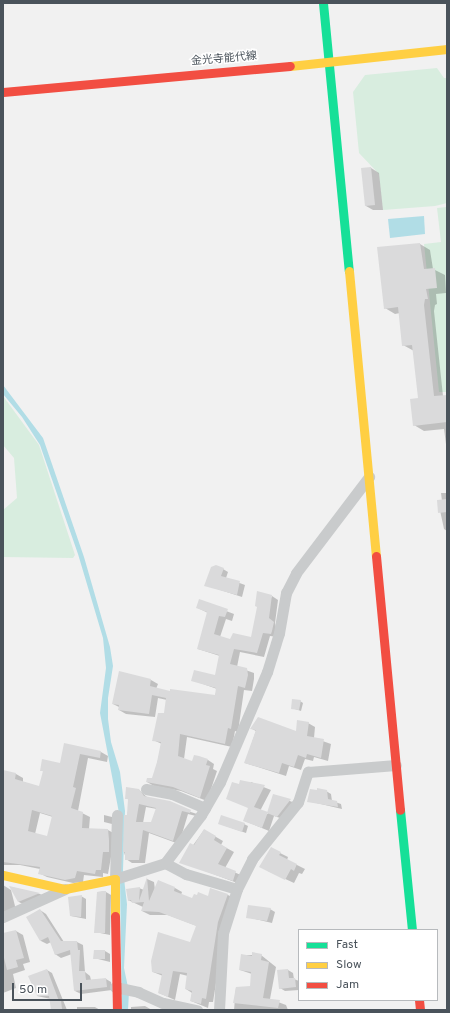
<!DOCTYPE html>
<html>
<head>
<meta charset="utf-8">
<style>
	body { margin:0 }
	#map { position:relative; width:450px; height:1013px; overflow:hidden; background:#f1f1f1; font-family:Overpass,"Noto Sans JP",sans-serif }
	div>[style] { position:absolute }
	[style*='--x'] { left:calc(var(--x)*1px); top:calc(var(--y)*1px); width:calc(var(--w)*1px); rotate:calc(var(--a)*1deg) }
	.green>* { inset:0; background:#d8eddf }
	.water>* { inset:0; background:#b1dde6 }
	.shadow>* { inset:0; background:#0003 }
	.building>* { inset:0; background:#dadadb }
	.street>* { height:11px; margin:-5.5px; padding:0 5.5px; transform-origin:5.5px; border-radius:5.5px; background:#c9cbcc }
	.fast>* { height:9px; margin:-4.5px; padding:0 4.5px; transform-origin:4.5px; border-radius:4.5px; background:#16e098 }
	.slow>* { height:9px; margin:-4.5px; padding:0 4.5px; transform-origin:4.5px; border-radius:4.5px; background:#ffcf43 }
	.jam>* { height:9px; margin:-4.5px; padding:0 4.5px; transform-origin:4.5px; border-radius:4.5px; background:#f24e42 }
	span { translate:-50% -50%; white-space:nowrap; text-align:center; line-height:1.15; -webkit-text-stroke:3px #fff; paint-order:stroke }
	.street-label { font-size:11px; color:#4a535b }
	.frame { position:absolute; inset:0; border:4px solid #4a535b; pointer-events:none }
	.legend { position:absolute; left:298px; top:929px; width:140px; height:72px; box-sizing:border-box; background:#fff; border:1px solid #b7babd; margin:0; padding:5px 7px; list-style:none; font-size:12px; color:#4a535b }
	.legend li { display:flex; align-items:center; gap:8px; height:20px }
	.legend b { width:20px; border:1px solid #b7babd }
	.scale { position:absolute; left:12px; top:983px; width:70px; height:18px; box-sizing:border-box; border:2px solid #4a535b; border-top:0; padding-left:5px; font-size:12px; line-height:14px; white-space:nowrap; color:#4a535b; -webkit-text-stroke:3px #fff; paint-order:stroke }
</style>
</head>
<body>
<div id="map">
	<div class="green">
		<div style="clip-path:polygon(437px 68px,444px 78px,447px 78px,447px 203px,435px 206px,383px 210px,379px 174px,359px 153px,353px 92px,365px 75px)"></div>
		<div style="clip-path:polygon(447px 207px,447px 392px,439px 392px,424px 244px,441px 242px,437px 208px)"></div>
		<div style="clip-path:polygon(3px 396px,39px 445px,75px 555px,73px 558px,3px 557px,3px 510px,17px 498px,14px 458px,3px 445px)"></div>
	</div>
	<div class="water">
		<div style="clip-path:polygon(424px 216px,425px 234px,390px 238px,388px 219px)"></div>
		<div style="clip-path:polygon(3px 385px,43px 438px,84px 557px,110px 647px,113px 666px,108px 698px,108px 719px,111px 742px,120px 772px,125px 811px,123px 870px,127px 904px,124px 968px,129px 992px,128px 1010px,122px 1010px,119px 813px,100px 713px,106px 668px,103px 638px,78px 554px,40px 445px,22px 417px,3px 394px)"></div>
	</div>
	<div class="shadow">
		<div style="clip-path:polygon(371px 168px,379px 173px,383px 210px,373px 210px,366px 206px)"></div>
		<div style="clip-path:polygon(420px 244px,430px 250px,433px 269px,445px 275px,446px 293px,436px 294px,437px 304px,435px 305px,434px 311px,443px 396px,447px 396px,447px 452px,444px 429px,424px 431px,414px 425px,419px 399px,414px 351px,403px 345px,400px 313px,395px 314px,385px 308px)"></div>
		<div style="clip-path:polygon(441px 493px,447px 493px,447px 531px,444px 529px,438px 501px,442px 501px)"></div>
		<div style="clip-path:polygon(223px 569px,228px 572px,226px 578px,245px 585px,242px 597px,205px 585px)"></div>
		<div style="clip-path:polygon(272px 596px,278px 600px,275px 623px,278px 637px,270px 636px,264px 657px,240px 652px,237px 667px,254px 673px,254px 679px,252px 691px,244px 690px,238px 732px,235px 731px,232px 747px,187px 737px,184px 759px,192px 762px,208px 760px,214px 764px,213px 769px,217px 771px,207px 801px,181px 791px,154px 786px,147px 782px,153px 780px,162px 744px,153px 740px,165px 714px,167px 700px,158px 698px,155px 717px,126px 714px,119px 710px,119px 707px,113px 704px,120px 672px,151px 680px,158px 684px,156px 689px,171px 693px,215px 696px,217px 689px,192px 680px,216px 676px,220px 656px,198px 649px,208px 613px,198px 608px,200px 601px,234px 614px,232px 621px,226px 619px,220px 637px,231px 640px,252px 638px)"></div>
		<div style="clip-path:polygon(300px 701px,303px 703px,301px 711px,292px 708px)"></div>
		<div style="clip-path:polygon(308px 723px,315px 727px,314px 738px,331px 744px,328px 761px,314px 757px,313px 761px,305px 759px,301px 770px,289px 766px,286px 776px,245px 763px,256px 731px,252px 729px,296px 732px)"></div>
		<div style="clip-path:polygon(evenodd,65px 744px,101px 752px,108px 756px,107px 762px,88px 758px,78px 811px,90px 817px,89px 829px,108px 830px,115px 834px,108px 874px,103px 873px,103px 877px,84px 875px,83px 882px,73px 883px,47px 877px,39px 873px,40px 869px,20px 865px,3px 865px,3px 771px,16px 774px,23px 778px,23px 782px,40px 787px,44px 772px,41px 770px,61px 765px,65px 744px,40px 813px,53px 817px,48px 837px,35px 834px,40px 813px)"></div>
		<div style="clip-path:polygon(251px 782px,271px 790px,260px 811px,268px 814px,274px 795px,295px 803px,283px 819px,274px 816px,269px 831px,245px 821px,249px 808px,239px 786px,250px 785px)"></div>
		<div style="clip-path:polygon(evenodd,139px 790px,148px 798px,197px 814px,196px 816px,188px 814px,179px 844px,149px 833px,145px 863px,132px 863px,126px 859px,124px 852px,129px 800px,126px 798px,139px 790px,146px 807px,157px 809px,152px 823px,143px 823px,146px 807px)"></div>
		<div style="clip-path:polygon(326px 791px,331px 794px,332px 801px,341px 804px,342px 809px,308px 801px)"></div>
		<div style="clip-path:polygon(104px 815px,112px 817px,112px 824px,104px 822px)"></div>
		<div style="clip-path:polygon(244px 824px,248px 826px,246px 833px,223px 825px)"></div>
		<div style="clip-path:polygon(204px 830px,223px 841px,221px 845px,234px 852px,225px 868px,243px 876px,240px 884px,181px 862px)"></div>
		<div style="clip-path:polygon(280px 853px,288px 857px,287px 860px,305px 869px,302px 874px,299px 873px,294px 883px,268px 871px)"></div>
		<div style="clip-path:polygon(147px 879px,154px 882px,155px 890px,175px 888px,182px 892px,181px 895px,192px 899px,228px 895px,235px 899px,225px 926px,213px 1002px,209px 1002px,208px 1008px,191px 1001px,192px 993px,186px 989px,188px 976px,180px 974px,175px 1000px,159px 993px,163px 976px,153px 972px,191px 944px,197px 926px,168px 915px,150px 915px,142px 911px,143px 907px,128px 900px,139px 888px,144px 890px)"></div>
		<div style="clip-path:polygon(3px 885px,11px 890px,16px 910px,3px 915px)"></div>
		<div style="clip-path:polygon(11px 887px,40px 894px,45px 897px,26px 906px,19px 902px)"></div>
		<div style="clip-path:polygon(106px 892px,111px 895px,110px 935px,95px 932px)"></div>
		<div style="clip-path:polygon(81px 896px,86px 899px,86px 919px,71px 916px)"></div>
		<div style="clip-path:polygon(270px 909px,275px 912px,272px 923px,247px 917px)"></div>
		<div style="clip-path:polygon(40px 910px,46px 914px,64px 942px,77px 942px,83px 945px,85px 972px,90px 976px,91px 980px,106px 979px,111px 982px,112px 990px,81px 994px,75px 991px,72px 954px,61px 958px,55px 954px,51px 942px,47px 944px,41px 941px,28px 917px)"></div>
		<div style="clip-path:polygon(16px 931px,23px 935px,30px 962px,23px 964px,25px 970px,13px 974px,16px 988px,3px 993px,3px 934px)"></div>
		<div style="clip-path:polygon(105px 951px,110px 954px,110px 962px,94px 958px)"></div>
		<div style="clip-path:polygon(242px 955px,261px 955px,276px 967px,270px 999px,286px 1005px,288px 1010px,234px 1010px,236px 987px,251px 987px,252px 974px,240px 970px)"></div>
		<div style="clip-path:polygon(47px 970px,52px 973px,67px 1010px,53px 1010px,51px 999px,37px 996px)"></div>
		<div style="clip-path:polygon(288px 970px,293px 973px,294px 979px,299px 981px,299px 990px,285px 991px,280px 988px,278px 971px)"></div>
		<div style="clip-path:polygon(145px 1006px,152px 1010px,131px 1010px,131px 1007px)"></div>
		<div style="clip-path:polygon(77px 1007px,95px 1007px,100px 1010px,77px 1010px)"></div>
	</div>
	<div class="building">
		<div style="clip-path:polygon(371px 167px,375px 205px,365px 206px,361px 168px)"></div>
		<div style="clip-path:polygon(420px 243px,424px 269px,435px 268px,437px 288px,426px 289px,428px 299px,425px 299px,424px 305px,434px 396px,447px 395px,447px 422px,413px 426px,410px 399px,418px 398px,412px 345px,402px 346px,398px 307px,384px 309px,377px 247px)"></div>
		<div style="clip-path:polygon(447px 499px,447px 512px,438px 513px,437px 500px)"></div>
		<div style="clip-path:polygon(216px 565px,224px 568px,221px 576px,240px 581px,237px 595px,204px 586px,211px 567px)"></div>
		<div style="clip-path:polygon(257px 591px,272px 595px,269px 618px,274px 622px,272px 631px,271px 634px,263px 633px,257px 653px,234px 649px,230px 664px,247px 668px,248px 675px,245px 688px,238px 686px,231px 729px,228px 728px,225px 744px,180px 734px,178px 756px,192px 761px,194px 755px,199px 756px,208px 759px,206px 765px,210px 766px,200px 798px,173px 787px,146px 782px,147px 778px,152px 778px,157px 762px,161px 742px,152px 741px,158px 713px,164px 713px,166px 698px,152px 695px,149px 714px,118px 710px,119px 705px,112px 704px,119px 671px,151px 679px,150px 686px,170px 691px,170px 689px,215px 695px,216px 688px,191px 681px,194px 670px,215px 675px,219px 655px,197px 649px,207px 612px,196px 608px,199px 599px,228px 609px,225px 617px,219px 616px,214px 634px,230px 639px,233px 633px,251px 637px,257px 607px,255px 606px)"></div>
		<div style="clip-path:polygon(292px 699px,301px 700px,299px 710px,291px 709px)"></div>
		<div style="clip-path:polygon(258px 717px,296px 731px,297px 720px,309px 722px,307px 736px,324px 739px,321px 758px,307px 754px,306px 758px,298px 755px,294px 767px,282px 763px,279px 773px,244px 763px,256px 730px,250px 729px)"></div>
		<div style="clip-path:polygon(evenodd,64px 743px,101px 751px,100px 758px,80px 754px,73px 787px,76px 788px,71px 808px,83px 812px,82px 828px,108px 829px,109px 840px,109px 852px,103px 852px,101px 870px,96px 870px,95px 874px,77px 871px,75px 878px,65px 880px,38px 874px,40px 867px,3px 862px,3px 770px,16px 773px,15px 779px,39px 786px,43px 771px,40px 771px,42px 759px,60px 763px,64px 743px,32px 810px,52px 816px,47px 836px,28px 831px,32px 810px)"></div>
		<div style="clip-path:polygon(240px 780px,265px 785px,254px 807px,268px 812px,262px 828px,243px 821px,248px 808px,226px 799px,232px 782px,239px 784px)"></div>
		<div style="clip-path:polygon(evenodd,126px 787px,139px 789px,144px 796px,170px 801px,191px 810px,190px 813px,182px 811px,173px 841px,143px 830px,139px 860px,125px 860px,125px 852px,123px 852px,124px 815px,127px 815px,128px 799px,125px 799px,126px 787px,139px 804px,156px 808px,151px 822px,136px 822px,139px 804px)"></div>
		<div style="clip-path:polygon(317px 788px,327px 790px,328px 799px,337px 801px,338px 807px,307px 802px,310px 789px,317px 790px)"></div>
		<div style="clip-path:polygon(273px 794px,291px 799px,277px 817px,267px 813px)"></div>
		<div style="clip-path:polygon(221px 815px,245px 823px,242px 832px,218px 824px)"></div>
		<div style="clip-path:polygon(204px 829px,216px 836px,214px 840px,227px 848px,218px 864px,236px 871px,233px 881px,179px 863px,190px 843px,194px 845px)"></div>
		<div style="clip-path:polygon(271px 847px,281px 852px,279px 855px,297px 864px,294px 871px,291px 869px,285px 880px,259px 867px)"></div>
		<div style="clip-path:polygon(147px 877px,149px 901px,158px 880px,175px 887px,174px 891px,192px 898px,194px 894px,197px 895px,198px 892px,208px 896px,210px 888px,228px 894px,218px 922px,206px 999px,202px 998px,201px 1004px,190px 1001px,192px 991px,185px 989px,187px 973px,173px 971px,168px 997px,158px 993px,162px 974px,152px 972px,151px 961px,158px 932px,190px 942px,196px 926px,159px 912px,141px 911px,144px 902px,132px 903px,131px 900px,128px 901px,126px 889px,140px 887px,139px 901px)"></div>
		<div style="clip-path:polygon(9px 886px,40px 893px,18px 902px)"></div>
		<div style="clip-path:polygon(102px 891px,106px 891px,105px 933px,94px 933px,97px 892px)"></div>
		<div style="clip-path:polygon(82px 895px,81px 917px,70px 916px,68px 897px)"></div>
		<div style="clip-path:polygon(248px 905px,271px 908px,267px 921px,246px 918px)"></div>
		<div style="clip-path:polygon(40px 909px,61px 941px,77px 941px,78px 950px,80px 950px,79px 971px,85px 971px,86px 980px,106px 978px,107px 987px,74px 991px,70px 950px,55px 955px,48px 937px,40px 941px,26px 917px)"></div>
		<div style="clip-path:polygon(16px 930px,24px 958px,16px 960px,18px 967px,7px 970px,3px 954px,3px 933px)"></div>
		<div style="clip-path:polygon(94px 950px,105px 950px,105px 959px,93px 959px)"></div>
		<div style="clip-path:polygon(252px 952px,262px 954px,261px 960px,269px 962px,263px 998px,280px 1000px,278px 1008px,233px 1003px,236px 987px,250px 986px,251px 972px,239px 970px,241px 954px,252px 956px)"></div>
		<div style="clip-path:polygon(47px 969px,59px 1001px,61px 1000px,62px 1009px,51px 1010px,49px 996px,37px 996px,28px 976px)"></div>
		<div style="clip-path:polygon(288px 969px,289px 978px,295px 978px,296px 987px,279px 989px,277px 970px)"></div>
	</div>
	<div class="street">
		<div style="--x:146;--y:789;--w:26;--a:11"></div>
		<div style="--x:172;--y:794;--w:36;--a:23"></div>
		<div style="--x:165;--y:863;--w:24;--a:28"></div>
		<div style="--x:186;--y:874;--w:53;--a:16.4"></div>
		<div style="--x:115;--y:879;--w:52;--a:-17.7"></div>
		<div style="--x:165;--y:863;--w:60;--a:-53.1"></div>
		<div style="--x:201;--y:815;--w:38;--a:-60"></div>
		<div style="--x:220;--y:782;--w:120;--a:-66.9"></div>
		<div style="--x:267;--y:672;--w:41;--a:-72.9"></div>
		<div style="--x:279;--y:633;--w:41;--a:-80.1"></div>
		<div style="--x:286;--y:593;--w:22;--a:-63"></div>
		<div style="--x:296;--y:573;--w:121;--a:-52.8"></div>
		<div style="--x:115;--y:879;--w:64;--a:-88.2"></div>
		<div style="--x:3;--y:917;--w:68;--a:-24.3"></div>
		<div style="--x:115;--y:987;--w:24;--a:12"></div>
		<div style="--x:138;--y:992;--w:27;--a:24"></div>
		<div style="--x:163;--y:1003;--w:35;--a:12"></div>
		<div style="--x:219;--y:1010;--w:77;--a:-87"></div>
		<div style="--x:223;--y:933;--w:46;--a:-72.3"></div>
		<div style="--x:237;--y:889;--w:34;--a:-63"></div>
		<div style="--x:252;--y:859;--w:73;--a:-51.1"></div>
		<div style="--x:298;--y:802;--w:32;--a:-72"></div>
		<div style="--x:308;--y:772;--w:88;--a:-4.5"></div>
	</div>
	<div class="fast">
		<div style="--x:323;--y:3;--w:269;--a:84.5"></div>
		<div style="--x:400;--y:810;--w:121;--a:84.3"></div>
	</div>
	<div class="slow">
		<div style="--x:290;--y:66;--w:158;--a:-6.2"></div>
		<div style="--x:349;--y:271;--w:286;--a:84.6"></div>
		<div style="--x:3;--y:875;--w:64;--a:12.7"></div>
		<div style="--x:65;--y:889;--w:51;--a:-11.3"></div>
		<div style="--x:115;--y:879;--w:37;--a:90"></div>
	</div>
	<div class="jam">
		<div style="--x:3;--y:92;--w:288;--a:-5.2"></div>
		<div style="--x:376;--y:556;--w:255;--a:84.6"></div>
		<div style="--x:115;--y:916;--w:94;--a:88.8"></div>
		<div style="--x:419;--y:1000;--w:10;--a:84"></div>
	</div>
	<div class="street-label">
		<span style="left:224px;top:59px;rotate:-5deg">金光寺能代線</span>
	</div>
	<div class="frame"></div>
	<ul class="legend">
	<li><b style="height:5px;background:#16e098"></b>Fast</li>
	<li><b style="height:5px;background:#ffcf43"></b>Slow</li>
	<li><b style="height:5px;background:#f24e42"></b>Jam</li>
	</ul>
	<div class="scale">50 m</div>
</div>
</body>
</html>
